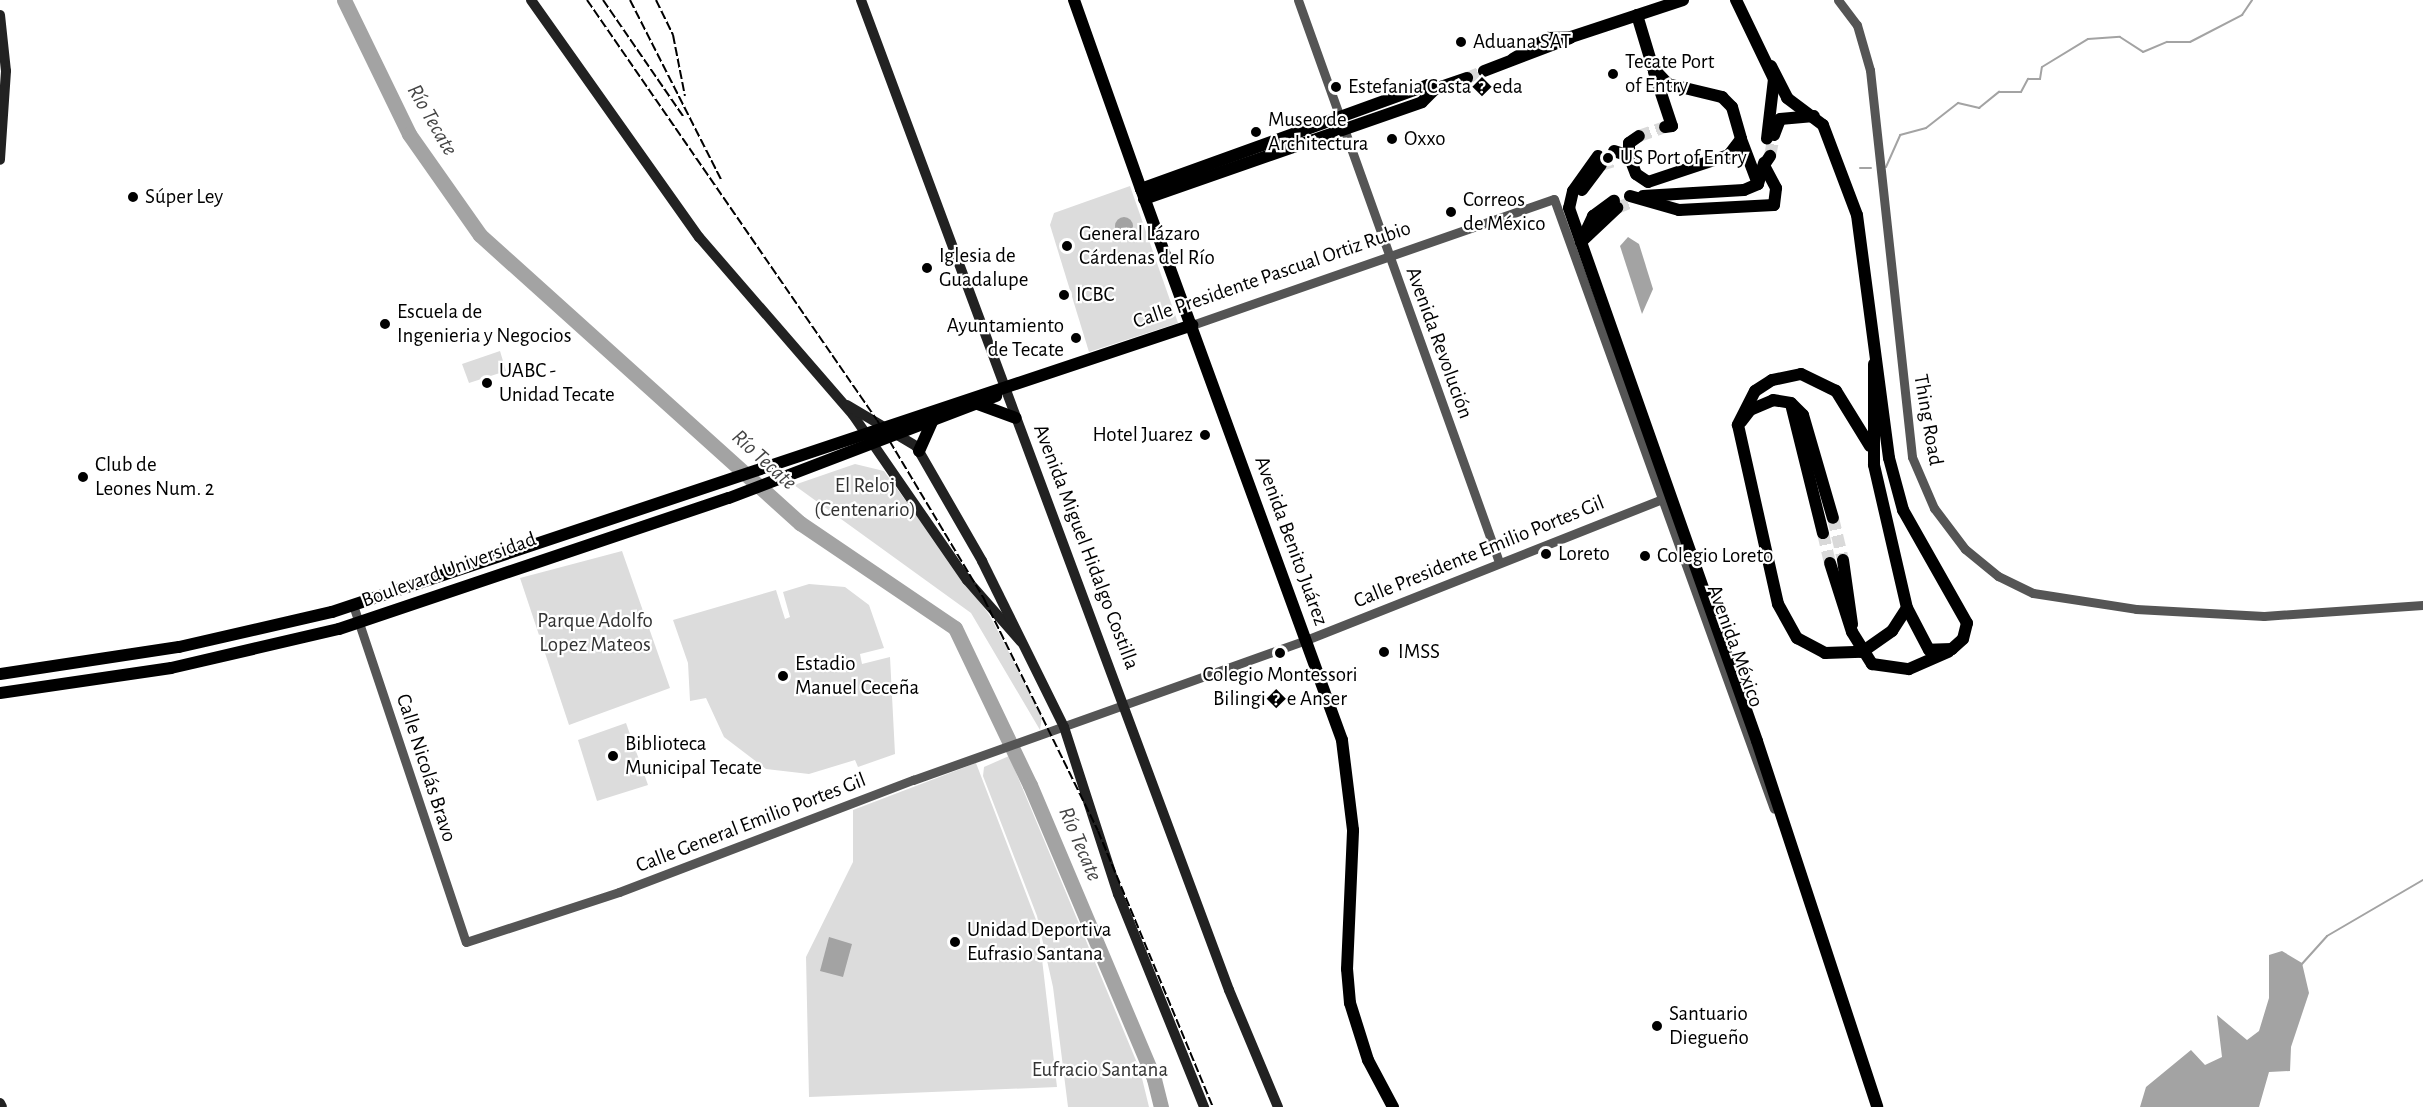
<!DOCTYPE html>
<html>
<head>
<meta charset="utf-8">
<style>
	body { margin:0 }
	#map { position:relative; width:2423px; height:1107px; overflow:hidden; background:#fff; font-family:"Alegreya Sans",sans-serif }
	div>[style] { position:absolute }
	[style*='--x'] { left:calc(var(--x)*1px); top:calc(var(--y)*1px); width:calc(var(--w)*1px); rotate:calc(var(--a)*1deg) }
	.green>* { inset:0; background:#dcdcdc }
	.water>* { inset:0; background:#a3a3a3 }
	.round { border-radius:50% }
	.stream>* { height:2px; margin:-1px; padding:0 1px; transform-origin:1px; border-radius:1px; background:#a3a3a3 }
	.river>* { height:15px; margin:-7.5px; padding:0 7.5px; transform-origin:7.5px; border-radius:7.5px; background:#a3a3a3 }
	.trunk-tunnel>* { height:12px; margin-top:-6px; transform-origin:0; background:repeating-linear-gradient(90deg,#d9d9d9 0 12px,transparent 0 18px) }
	.tertiary>* { height:9px; margin:-4.5px; padding:0 4.5px; transform-origin:4.5px; border-radius:4.5px; background:#555 }
	.secondary>* { height:10px; margin:-5px; padding:0 5px; transform-origin:5px; border-radius:5px; background:#222 }
	.primary>* { height:12px; margin:-6px; padding:0 6px; transform-origin:6px; border-radius:6px; background:#000 }
	.trunk>* { height:12px; margin:-6px; padding:0 6px; transform-origin:6px; border-radius:6px; background:#000 }
	.rail>* { height:2px; margin-top:-1px; transform-origin:0; background:repeating-linear-gradient(90deg,#000 0 9px,transparent 0 12px) }
	.dots>* { width:16px; height:16px; translate:-50% -50%; box-sizing:border-box; border:3px solid #fff; border-radius:50% }
	span { translate:-50% -50%; white-space:nowrap; text-align:center; line-height:1.15; -webkit-text-stroke:4.5px #fff; paint-order:stroke }
	.poi-label { font-size:21px; color:#000 }
	.left { translate:0 -50%; text-align:left }
	.right { translate:-100% -50%; text-align:right }
	.street-label { font-size:21px; color:#000 }
	.park-label { font-size:21px; color:#333 }
	.water-label { font-size:22px; color:#444; font-style:italic }
</style>
</head>
<body>
<div id="map">
	<div class="green">
		<div style="clip-path:polygon(1130px 186px,1178px 323px,1089px 352px,1050px 225px,1054px 213px)"></div>
		<div style="clip-path:polygon(500px 351px,506px 371px,469px 383px,462px 364px)"></div>
		<div style="clip-path:polygon(855px 464px,884px 471px,990px 616px,1042px 716px,1040px 730px,971px 613px,794px 485px)"></div>
		<div style="clip-path:polygon(622px 551px,670px 688px,569px 725px,520px 578px)"></div>
		<div style="clip-path:polygon(809px 584px,845px 587px,869px 605px,884px 648px,860px 654px,862px 664px,890px 657px,895px 754px,858px 767px,855px 760px,809px 774px,766px 769px,724px 737px,706px 698px,690px 701px,688px 663px,673px 620px,776px 590px,785px 619px,790px 617px,783px 592px)"></div>
		<div style="clip-path:polygon(626px 723px,648px 785px,597px 801px,578px 740px)"></div>
		<div style="clip-path:polygon(1009px 756px,1140px 1070px,1149px 1107px,1068px 1107px,1053px 987px,1037px 916px,983px 776px,984px 767px)"></div>
		<div style="clip-path:polygon(976px 763px,1038px 925px,1057px 1087px,809px 1097px,806px 957px,853px 862px,853px 810px)"></div>
	</div>
	<div class="water">
		<div class="round" style="left:1115px;top:217px;width:18px;height:18px"></div>
		<div style="clip-path:polygon(1628px 237px,1639px 244px,1653px 289px,1642px 314px,1620px 246px)"></div>
		<div style="clip-path:polygon(829px 937px,852px 944px,843px 977px,820px 971px)"></div>
		<div style="clip-path:polygon(2282px 951px,2302px 963px,2309px 993px,2291px 1047px,2290px 1071px,2269px 1072px,2259px 1107px,2140px 1107px,2146px 1087px,2191px 1050px,2205px 1065px,2222px 1057px,2217px 1015px,2247px 1040px,2259px 1031px,2269px 998px,2269px 955px)"></div>
	</div>
	<div class="stream">
		<div style="--x:1886;--y:167;--w:35;--a:-66"></div>
		<div style="--x:1900;--y:135;--w:27;--a:-15"></div>
		<div style="--x:1926;--y:128;--w:41;--a:-38"></div>
		<div style="--x:1958;--y:103;--w:22;--a:13"></div>
		<div style="--x:1979;--y:108;--w:26;--a:-39"></div>
		<div style="--x:1999;--y:92;--w:22;--a:0"></div>
		<div style="--x:2021;--y:92;--w:15;--a:-62"></div>
		<div style="--x:2028;--y:79;--w:12;--a:0"></div>
		<div style="--x:2040;--y:79;--w:12;--a:-81"></div>
		<div style="--x:2042;--y:67;--w:54;--a:-31.3"></div>
		<div style="--x:2088;--y:39;--w:32;--a:-4"></div>
		<div style="--x:2120;--y:37;--w:27;--a:33"></div>
		<div style="--x:2143;--y:52;--w:26;--a:-23"></div>
		<div style="--x:2167;--y:42;--w:23;--a:0"></div>
		<div style="--x:2190;--y:42;--w:59;--a:-27.4"></div>
		<div style="--x:2242;--y:15;--w:18;--a:-56"></div>
		<div style="--x:1860;--y:168;--w:11;--a:0"></div>
		<div style="--x:2301;--y:965;--w:39;--a:-48"></div>
		<div style="--x:2327;--y:936;--w:111;--a:-30.3"></div>
	</div>
	<div class="river">
		<div style="--x:344;--y:0;--w:149;--a:64.1"></div>
		<div style="--x:409;--y:134;--w:123;--a:54.9"></div>
		<div style="--x:480;--y:235;--w:431;--a:42"></div>
		<div style="--x:800;--y:523;--w:187;--a:34.1"></div>
		<div style="--x:955;--y:628;--w:174;--a:64.5"></div>
		<div style="--x:1030;--y:785;--w:319;--a:67.1"></div>
		<div style="--x:1154;--y:1079;--w:29;--a:76"></div>
	</div>
	<div class="trunk-tunnel">
		<div style="--x:1467;--y:78;--w:18;--a:-22"></div>
		<div style="--x:1639;--y:136;--w:28;--a:-19"></div>
		<div style="--x:1770;--y:156;--w:16;--a:-79"></div>
		<div style="--x:1601;--y:165;--w:17;--a:-17"></div>
		<div style="--x:1617;--y:208;--w:16;--a:-22"></div>
		<div style="--x:1833;--y:518;--w:43;--a:76.6"></div>
		<div style="--x:1823;--y:533;--w:31;--a:77"></div>
	</div>
	<div class="tertiary">
		<div style="--x:1298;--y:0;--w:597;--a:70.32"></div>
		<div style="--x:1838;--y:0;--w:31;--a:53"></div>
		<div style="--x:1857;--y:25;--w:47;--a:73.9"></div>
		<div style="--x:1870;--y:70;--w:389;--a:83.8"></div>
		<div style="--x:1912;--y:457;--w:56;--a:66.7"></div>
		<div style="--x:1934;--y:508;--w:51;--a:52.9"></div>
		<div style="--x:1965;--y:549;--w:43;--a:39.3"></div>
		<div style="--x:1998;--y:576;--w:39;--a:26"></div>
		<div style="--x:2033;--y:593;--w:104;--a:8.8"></div>
		<div style="--x:2136;--y:609;--w:128;--a:3.1"></div>
		<div style="--x:2264;--y:616;--w:159;--a:-4"></div>
		<div style="--x:1192;--y:325;--w:383;--a:-19.2"></div>
		<div style="--x:1554;--y:199;--w:648;--a:70.17"></div>
		<div style="--x:353;--y:605;--w:355;--a:71.5"></div>
		<div style="--x:466;--y:942;--w:161;--a:-18.1"></div>
		<div style="--x:619;--y:892;--w:315;--a:-20.9"></div>
		<div style="--x:913;--y:780;--w:417;--a:-19.6"></div>
		<div style="--x:1306;--y:640;--w:391;--a:-21.6"></div>
	</div>
	<div class="secondary">
		<div style="--x:531;--y:0;--w:291;--a:54.7"></div>
		<div style="--x:699;--y:237;--w:235;--a:49.1"></div>
		<div style="--x:853;--y:415;--w:201;--a:55.4"></div>
		<div style="--x:967;--y:580;--w:82;--a:48.9"></div>
		<div style="--x:861;--y:0;--w:1056;--a:69.61"></div>
		<div style="--x:1229;--y:990;--w:127;--a:67.3"></div>
		<div style="--x:0;--y:15;--w:56;--a:83.9"></div>
		<div style="--x:6;--y:71;--w:89;--a:93.9"></div>
		<div style="--x:847;--y:405;--w:80;--a:30.7"></div>
		<div style="--x:916;--y:446;--w:133;--a:60.1"></div>
		<div style="--x:982;--y:561;--w:185;--a:63.7"></div>
		<div style="--x:1064;--y:727;--w:176;--a:72.1"></div>
		<div style="--x:1118;--y:894;--w:230;--a:68"></div>
		<div style="--x:0;--y:1103;--w:4;--a:63"></div>
	</div>
	<div class="primary">
		<div style="--x:1074;--y:0;--w:201;--a:70.5"></div>
		<div style="--x:978;--y:404;--w:40;--a:20.2"></div>
		<div style="--x:919;--y:451;--w:34;--a:-66"></div>
		<div style="--x:0;--y:674;--w:181;--a:-8.6"></div>
		<div style="--x:179;--y:647;--w:157;--a:-12.9"></div>
		<div style="--x:332;--y:612;--w:907;--a:-18.45"></div>
		<div style="--x:0;--y:693;--w:173;--a:-8.3"></div>
		<div style="--x:171;--y:668;--w:172;--a:-13.1"></div>
		<div style="--x:339;--y:629;--w:411;--a:-18.6"></div>
		<div style="--x:729;--y:498;--w:286;--a:-20.9"></div>
	</div>
	<div class="trunk">
		<div style="--x:1736;--y:0;--w:88;--a:64.3"></div>
		<div style="--x:1774;--y:79;--w:60;--a:96.7"></div>
		<div style="--x:1637;--y:15;--w:55;--a:73.2"></div>
		<div style="--x:1653;--y:68;--w:22;--a:47"></div>
		<div style="--x:1668;--y:84;--w:56;--a:13.5"></div>
		<div style="--x:1722;--y:97;--w:14;--a:45"></div>
		<div style="--x:1732;--y:107;--w:33;--a:74"></div>
		<div style="--x:1741;--y:139;--w:20;--a:127"></div>
		<div style="--x:1729;--y:155;--w:85;--a:161.6"></div>
		<div style="--x:1648;--y:182;--w:14;--a:-146"></div>
		<div style="--x:1636;--y:174;--w:19;--a:-111"></div>
		<div style="--x:1629;--y:156;--w:13;--a:-90"></div>
		<div style="--x:1629;--y:143;--w:12;--a:-35"></div>
		<div style="--x:1513;--y:59;--w:41;--a:-31"></div>
		<div style="--x:1548;--y:38;--w:23;--a:-2"></div>
		<div style="--x:1571;--y:37;--w:118;--a:-18.3"></div>
		<div style="--x:1771;--y:66;--w:36;--a:63"></div>
		<div style="--x:1787;--y:98;--w:45;--a:36.9"></div>
		<div style="--x:1823;--y:125;--w:96;--a:69.3"></div>
		<div style="--x:1857;--y:215;--w:245;--a:82.5"></div>
		<div style="--x:1889;--y:458;--w:54;--a:74.9"></div>
		<div style="--x:1903;--y:510;--w:130;--a:60.5"></div>
		<div style="--x:1967;--y:623;--w:16;--a:104"></div>
		<div style="--x:1963;--y:639;--w:15;--a:138"></div>
		<div style="--x:1952;--y:649;--w:23;--a:178"></div>
		<div style="--x:1929;--y:650;--w:47;--a:-117.6"></div>
		<div style="--x:1907;--y:608;--w:147;--a:-103"></div>
		<div style="--x:1874;--y:465;--w:101;--a:-90"></div>
		<div style="--x:1484;--y:71;--w:92;--a:-21"></div>
		<div style="--x:1654;--y:72;--w:57;--a:71.6"></div>
		<div style="--x:1672;--y:126;--w:7;--a:172"></div>
		<div style="--x:1774;--y:135;--w:17;--a:-69"></div>
		<div style="--x:1780;--y:119;--w:34;--a:-5"></div>
		<div style="--x:1741;--y:139;--w:48;--a:69.3"></div>
		<div style="--x:1614;--y:151;--w:16;--a:18"></div>
		<div style="--x:1598;--y:156;--w:43;--a:125.5"></div>
		<div style="--x:1573;--y:191;--w:17;--a:103"></div>
		<div style="--x:1569;--y:208;--w:565;--a:70.57"></div>
		<div style="--x:1757;--y:741;--w:385;--a:71.8"></div>
		<div style="--x:1582;--y:190;--w:31;--a:-53"></div>
		<div style="--x:1630;--y:196;--w:51;--a:15.9"></div>
		<div style="--x:1679;--y:210;--w:95;--a:-3"></div>
		<div style="--x:1774;--y:205;--w:17;--a:-83"></div>
		<div style="--x:1776;--y:188;--w:26;--a:-118"></div>
		<div style="--x:1764;--y:165;--w:11;--a:-56"></div>
		<div style="--x:1643;--y:196;--w:101;--a:-3.4"></div>
		<div style="--x:1744;--y:190;--w:15;--a:-23"></div>
		<div style="--x:1758;--y:184;--w:22;--a:-74"></div>
		<div style="--x:1144;--y:199;--w:294;--a:-19.2"></div>
		<div style="--x:1422;--y:102;--w:18;--a:-45"></div>
		<div style="--x:1581;--y:242;--w:29;--a:-65"></div>
		<div style="--x:1593;--y:216;--w:26;--a:-36"></div>
		<div style="--x:1581;--y:242;--w:50;--a:-43.4"></div>
		<div style="--x:1791;--y:404;--w:133;--a:76.1"></div>
		<div style="--x:1741;--y:422;--w:15;--a:-53"></div>
		<div style="--x:1750;--y:410;--w:25;--a:-23"></div>
		<div style="--x:1773;--y:400;--w:18;--a:9"></div>
		<div style="--x:1791;--y:403;--w:17;--a:45"></div>
		<div style="--x:1803;--y:415;--w:107;--a:73.8"></div>
		<div style="--x:1870;--y:446;--w:65;--a:-121.7"></div>
		<div style="--x:1836;--y:391;--w:39;--a:-154"></div>
		<div style="--x:1801;--y:374;--w:30;--a:168"></div>
		<div style="--x:1772;--y:380;--w:20;--a:147"></div>
		<div style="--x:1755;--y:391;--w:38;--a:117"></div>
		<div style="--x:1738;--y:425;--w:183;--a:77.4"></div>
		<div style="--x:1778;--y:604;--w:39;--a:61"></div>
		<div style="--x:1797;--y:638;--w:32;--a:28"></div>
		<div style="--x:1825;--y:653;--w:37;--a:-2"></div>
		<div style="--x:1862;--y:652;--w:37;--a:-35"></div>
		<div style="--x:1892;--y:631;--w:27;--a:-57"></div>
		<div style="--x:1843;--y:560;--w:65;--a:82"></div>
		<div style="--x:1830;--y:563;--w:72;--a:72.3"></div>
		<div style="--x:1852;--y:632;--w:38;--a:58"></div>
		<div style="--x:1872;--y:664;--w:37;--a:8"></div>
		<div style="--x:1909;--y:669;--w:43;--a:-23.6"></div>
		<div style="--x:1393;--y:1107;--w:53;--a:-118"></div>
		<div style="--x:1368;--y:1060;--w:60;--a:-107.5"></div>
		<div style="--x:1350;--y:1003;--w:34;--a:-95"></div>
		<div style="--x:1347;--y:969;--w:139;--a:-87.5"></div>
		<div style="--x:1353;--y:830;--w:91;--a:-97"></div>
		<div style="--x:1342;--y:740;--w:587;--a:-110.04"></div>
		<div style="--x:1141;--y:189;--w:305;--a:-19.9"></div>
		<div style="--x:1428;--y:85;--w:8;--a:30"></div>
		<div style="--x:1435;--y:89;--w:34;--a:-19"></div>
	</div>
	<div class="rail">
		<div style="--x:587;--y:0;--w:510;--a:55.38"></div>
		<div style="--x:877;--y:420;--w:209;--a:59.1"></div>
		<div style="--x:984;--y:599;--w:258;--a:63.8"></div>
		<div style="--x:1098;--y:831;--w:299;--a:67.4"></div>
		<div style="--x:603;--y:0;--w:141;--a:55.4"></div>
		<div style="--x:630;--y:0;--w:201;--a:63.1"></div>
		<div style="--x:656;--y:0;--w:39;--a:64"></div>
		<div style="--x:673;--y:35;--w:62;--a:78.9"></div>
	</div>
	<div class="dots">
		<div style="left:1461px;top:42px;background:#000"></div>
		<div style="left:1613px;top:74px;background:#000"></div>
		<div style="left:1336px;top:87px;background:#000"></div>
		<div style="left:1256px;top:132px;background:#000"></div>
		<div style="left:1392px;top:139px;background:#000"></div>
		<div style="left:1608px;top:158px;background:#000"></div>
		<div style="left:133px;top:197px;background:#000"></div>
		<div style="left:1451px;top:212px;background:#000"></div>
		<div style="left:1067px;top:246px;background:#000"></div>
		<div style="left:927px;top:268px;background:#000"></div>
		<div style="left:1064px;top:295px;background:#000"></div>
		<div style="left:385px;top:324px;background:#000"></div>
		<div style="left:1076px;top:338px;background:#000"></div>
		<div style="left:487px;top:383px;background:#000"></div>
		<div style="left:1205px;top:435px;background:#000"></div>
		<div style="left:83px;top:477px;background:#000"></div>
		<div style="left:1546px;top:554px;background:#000"></div>
		<div style="left:1645px;top:556px;background:#000"></div>
		<div style="left:1384px;top:652px;background:#000"></div>
		<div style="left:1280px;top:653px;background:#000"></div>
		<div style="left:783px;top:676px;background:#000"></div>
		<div style="left:613px;top:756px;background:#000"></div>
		<div style="left:955px;top:942px;background:#000"></div>
		<div style="left:1657px;top:1026px;background:#000"></div>
	</div>
	<div class="poi-label">
		<span class="left" style="left:1473px;top:42px">Aduana SAT</span>
		<span class="left" style="left:1625px;top:74px">Tecate Port<br>of Entry</span>
		<span class="left" style="left:1348px;top:87px">Estefania Casta�eda</span>
		<span class="left" style="left:1268px;top:132px">Museo de<br>Architectura</span>
		<span class="left" style="left:1404px;top:139px">Oxxo</span>
		<span class="left" style="left:1620px;top:158px">US Port of Entry</span>
		<span class="left" style="left:145px;top:197px">Súper Ley</span>
		<span class="left" style="left:1463px;top:212px">Correos<br>de México</span>
		<span class="left" style="left:1079px;top:246px">General Lázaro<br>Cárdenas del Río</span>
		<span class="left" style="left:939px;top:268px">Iglesia de<br>Guadalupe</span>
		<span class="left" style="left:1076px;top:295px">ICBC</span>
		<span class="left" style="left:397px;top:324px">Escuela de<br>Ingenieria y Negocios</span>
		<span class="right" style="left:1064px;top:338px">Ayuntamiento<br>de Tecate</span>
		<span class="left" style="left:499px;top:383px">UABC -<br>Unidad Tecate</span>
		<span class="right" style="left:1193px;top:435px">Hotel Juarez</span>
		<span class="left" style="left:95px;top:477px">Club de<br>Leones Num. 2</span>
		<span class="left" style="left:1558px;top:554px">Loreto</span>
		<span class="left" style="left:1657px;top:556px">Colegio Loreto</span>
		<span class="left" style="left:1398px;top:652px">IMSS</span>
		<span class="left" style="left:795px;top:676px">Estadio<br>Manuel Ceceña</span>
		<span style="left:1280px;top:687px">Colegio Montessori<br>Bilingi�e Anser</span>
		<span class="left" style="left:625px;top:756px">Biblioteca<br>Municipal Tecate</span>
		<span class="left" style="left:967px;top:942px">Unidad Deportiva<br>Eufrasio Santana</span>
		<span class="left" style="left:1669px;top:1026px">Santuario<br>Diegueño</span>
	</div>
	<div class="street-label">
		<span style="left:1272px;top:275px;rotate:-19deg">Calle Presidente Pascual Ortiz Rubio</span>
		<span style="left:1439px;top:343px;rotate:70deg">Avenida Revolución</span>
		<span style="left:1928px;top:420px;rotate:80deg">Thing Road</span>
		<span style="left:1291px;top:541px;rotate:70deg">Avenida Benito Juárez</span>
		<span style="left:1086px;top:547px;rotate:69deg">Avenida Miguel Hidalgo Costilla</span>
		<span style="left:1479px;top:552px;rotate:-22deg">Calle Presidente Emilio Portes Gil</span>
		<span style="left:449px;top:570px;rotate:-20deg">Boulevard Universidad</span>
		<span style="left:1735px;top:646px;rotate:70deg">Avenida México</span>
		<span style="left:426px;top:768px;rotate:72deg">Calle Nicolás Bravo</span>
		<span style="left:751px;top:823px;rotate:-21deg">Calle General Emilio Portes Gil</span>
	</div>
	<div class="park-label">
		<span style="left:865px;top:498px">El Reloj<br>(Centenario)</span>
		<span style="left:595px;top:633px">Parque Adolfo<br>Lopez Mateos</span>
		<span style="left:1100px;top:1070px">Eufracio Santana</span>
	</div>
	<div class="water-label">
		<span style="left:432px;top:120px;rotate:60deg">Río Tecate</span>
		<span style="left:764px;top:460px;rotate:42deg">Río Tecate</span>
		<span style="left:1080px;top:844px;rotate:67deg">Río Tecate</span>
	</div>
</div>
</body>
</html>
